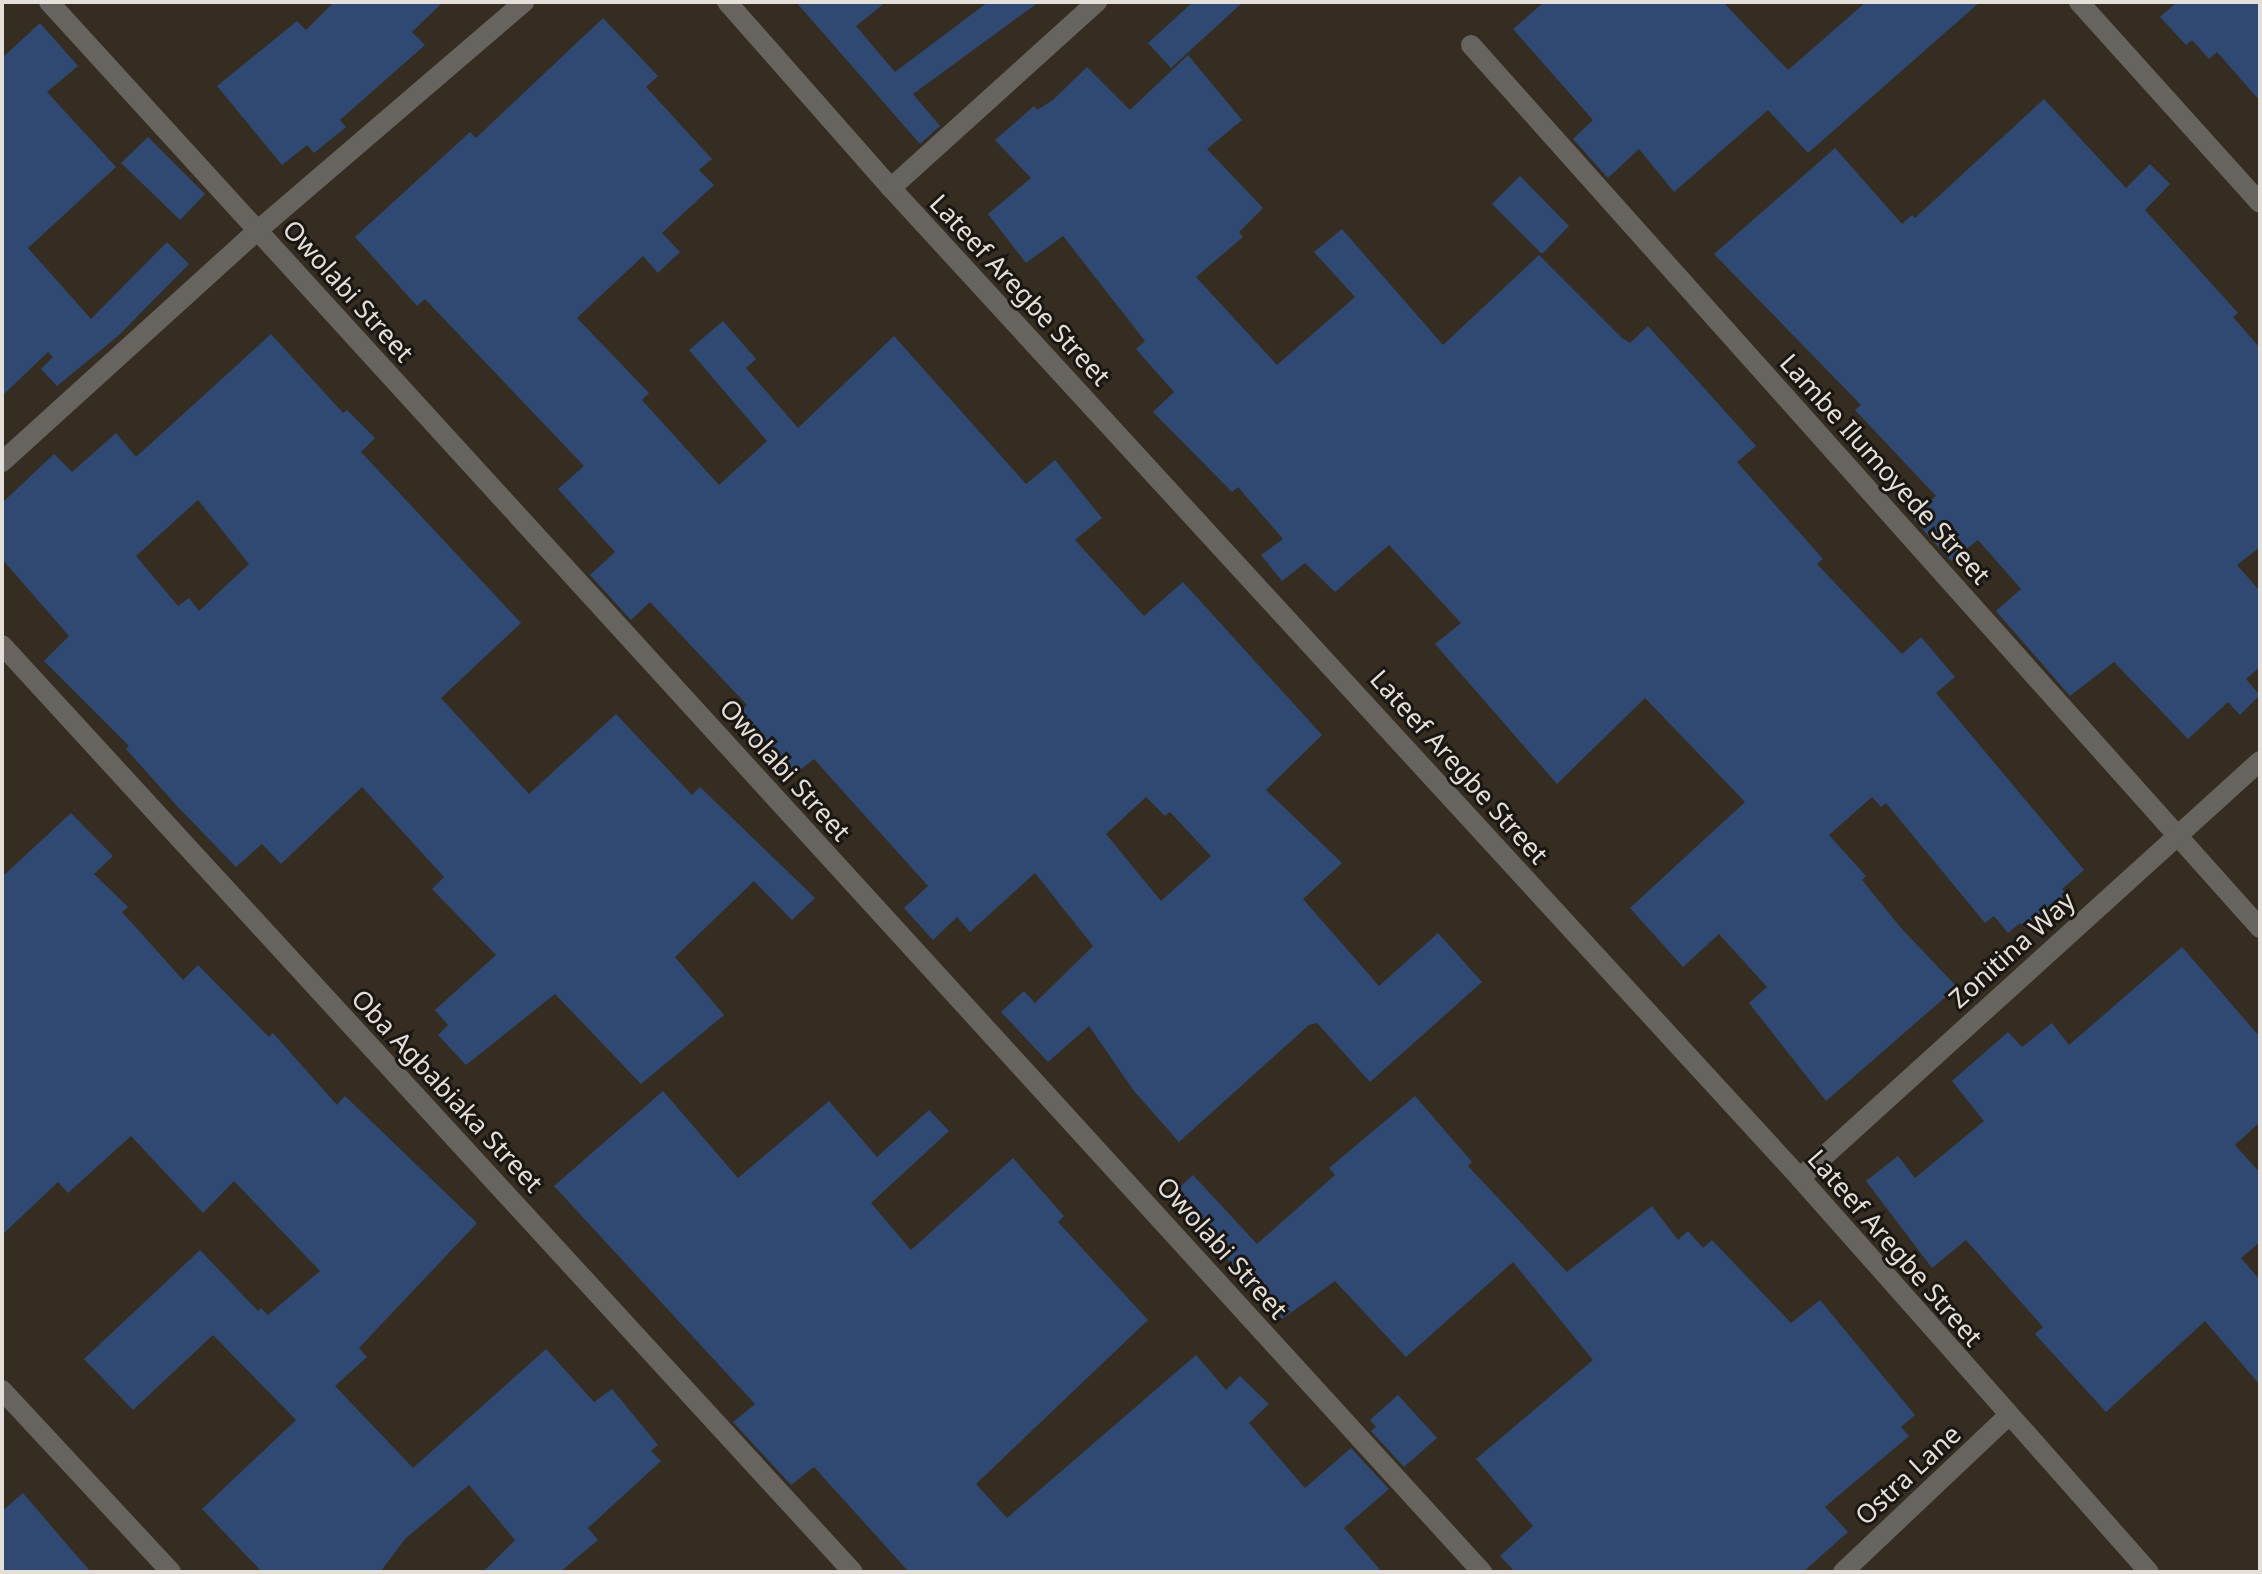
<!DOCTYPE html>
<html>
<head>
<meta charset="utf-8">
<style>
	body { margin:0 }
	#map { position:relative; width:2262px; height:1574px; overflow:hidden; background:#352d22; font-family:"Noto Sans",sans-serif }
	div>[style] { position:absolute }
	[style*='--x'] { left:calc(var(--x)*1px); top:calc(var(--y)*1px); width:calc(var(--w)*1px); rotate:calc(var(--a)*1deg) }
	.building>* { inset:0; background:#2f4972 }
	.street>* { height:20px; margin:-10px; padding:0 10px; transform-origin:10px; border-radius:10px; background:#67635e }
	span { translate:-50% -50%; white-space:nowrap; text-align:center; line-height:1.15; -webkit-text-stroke:6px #1a1611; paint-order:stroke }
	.street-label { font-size:26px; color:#e4dfd8 }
	.frame { position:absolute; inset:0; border:4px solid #e4dfd8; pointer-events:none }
</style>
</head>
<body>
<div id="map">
	<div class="building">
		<div style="clip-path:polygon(334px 2px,443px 2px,412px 32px,425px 45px,340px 120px,346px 127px,314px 153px,307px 145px,282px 165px,217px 86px,297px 21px,306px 30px)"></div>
		<div style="clip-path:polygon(796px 2px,886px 2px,856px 26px,895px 72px,988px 2px,1039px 2px,913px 94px,940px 126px,920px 144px)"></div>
		<div style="clip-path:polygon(1193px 2px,1243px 2px,1171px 68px,1148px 43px)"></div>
		<div style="clip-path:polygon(1544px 2px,1723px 2px,1788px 70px,1866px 2px,1980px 2px,1808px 153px,1768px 110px,1674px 192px,1639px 149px,1608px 178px,1573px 139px,1593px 120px,1513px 29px)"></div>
		<div style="clip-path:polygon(2177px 2px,2260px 2px,2260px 101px,2217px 52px,2209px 59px,2192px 40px,2186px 45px,2160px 17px)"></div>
		<div style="clip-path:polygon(evenodd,603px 18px,658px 76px,646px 87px,712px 159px,699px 170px,714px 185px,662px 233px,680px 252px,658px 273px,643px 256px,577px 318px,649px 393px,642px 400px,719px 485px,767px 441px,689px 350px,723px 321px,756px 359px,746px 368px,798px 428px,894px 336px,1026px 484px,1055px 460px,1102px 518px,1075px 540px,1144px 616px,1183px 582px,1322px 735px,1266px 790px,1342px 863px,1303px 899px,1379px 986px,1438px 933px,1482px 982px,1370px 1082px,1317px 1023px,1309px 1025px,1179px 1142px,1134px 1091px,1089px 1026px,1048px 1062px,1001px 1012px,1024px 991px,1035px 1003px,1093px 946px,1035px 873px,970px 932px,957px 917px,933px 940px,904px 908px,928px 886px,814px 759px,785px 782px,732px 719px,747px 705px,650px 602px,631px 620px,590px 575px,615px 552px,558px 489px,584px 466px,425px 299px,417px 306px,355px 237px,470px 132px,476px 138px,603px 18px,1146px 797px,1165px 816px,1170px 812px,1211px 856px,1161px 901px,1106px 834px,1146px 797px)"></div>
		<div style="clip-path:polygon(40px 23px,78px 66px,47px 92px,116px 167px,28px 248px,91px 319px,167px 242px,189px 264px,119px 335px,57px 386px,41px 369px,53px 357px,48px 352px,2px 396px,2px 58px)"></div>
		<div style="clip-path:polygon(1188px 55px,1242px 120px,1207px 149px,1263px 208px,1239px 232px,1243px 237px,1196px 277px,1277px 365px,1355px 297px,1314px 252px,1342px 229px,1443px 345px,1539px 255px,1622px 338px,1630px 343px,1648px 326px,1714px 399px,1756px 446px,1737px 462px,1823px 559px,1817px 564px,1902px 654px,1921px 637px,1955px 677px,1936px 693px,2084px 870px,2062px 889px,2066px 894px,2025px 928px,2020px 923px,2008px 933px,1994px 916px,1985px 923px,1886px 803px,1881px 807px,1872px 797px,1829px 835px,1866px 876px,1862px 880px,1901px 928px,1957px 987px,1826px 1101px,1749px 1003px,1767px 987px,1719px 934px,1683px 967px,1630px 908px,1745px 802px,1645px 698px,1557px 784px,1435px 644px,1461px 623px,1389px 545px,1335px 592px,1305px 563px,1282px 581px,1261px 555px,1283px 539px,1238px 487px,1232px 492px,1153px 412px,1174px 392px,1136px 349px,1145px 341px,1063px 236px,1026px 263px,988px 214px,1031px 178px,995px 140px,1034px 106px,1037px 110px,1053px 100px,1087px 67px,1130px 110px)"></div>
		<div style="clip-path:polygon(2044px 99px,2126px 188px,2150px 164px,2170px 184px,2145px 210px,2238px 313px,2233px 317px,2260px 348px,2260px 547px,2237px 565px,2260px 591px,2260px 667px,2246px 679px,2260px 695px,2240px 715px,2228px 702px,2188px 739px,2114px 662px,2070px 696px,1996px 611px,2021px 589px,1978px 540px,1951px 561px,1912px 517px,1936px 496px,1855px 410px,1861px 405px,1714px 254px,1835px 148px,1902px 224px,1912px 215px,1915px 218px)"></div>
		<div style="clip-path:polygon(148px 137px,205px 194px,180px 220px,121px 163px)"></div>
		<div style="clip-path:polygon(1520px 176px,1569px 226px,1542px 254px,1492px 204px)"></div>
		<div style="clip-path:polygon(evenodd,271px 334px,343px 413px,347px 410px,375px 438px,361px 452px,521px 623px,441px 698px,529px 794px,616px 714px,692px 795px,700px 787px,815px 898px,792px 920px,754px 881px,675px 957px,724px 1015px,641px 1084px,555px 994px,466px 1065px,438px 1035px,448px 1025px,435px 1010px,496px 955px,432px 889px,444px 877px,362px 787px,281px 864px,262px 844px,236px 867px,177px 806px,126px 749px,129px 746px,44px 661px,69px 636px,2px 559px,2px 503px,54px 454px,72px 472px,116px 433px,136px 457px,271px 334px,198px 500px,249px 564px,199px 611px,189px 598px,178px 606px,136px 556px,198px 500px)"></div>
		<div style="clip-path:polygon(71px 813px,113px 856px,94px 874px,128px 907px,122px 912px,183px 980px,198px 965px,269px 1037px,273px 1033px,337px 1105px,345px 1096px,477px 1223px,359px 1348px,367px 1357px,335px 1386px,413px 1468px,546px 1349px,594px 1402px,612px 1389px,658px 1445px,651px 1451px,661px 1461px,588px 1528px,598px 1540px,560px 1572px,483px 1572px,515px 1540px,469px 1485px,406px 1538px,380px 1572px,262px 1572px,202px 1509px,296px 1420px,213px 1335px,133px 1410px,84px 1359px,200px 1250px,258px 1311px,261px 1308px,268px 1315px,320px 1271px,234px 1181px,203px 1213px,131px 1136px,68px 1193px,58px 1182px,2px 1235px,2px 877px)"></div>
		<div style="clip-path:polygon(2182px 947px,2260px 1037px,2260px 1122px,2235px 1145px,2260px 1173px,2260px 1242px,2241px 1258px,2260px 1280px,2260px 1385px,2205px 1321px,2106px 1412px,2035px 1334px,2043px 1327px,1966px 1240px,1932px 1268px,1866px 1181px,1898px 1156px,1915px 1178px,1984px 1121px,1952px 1081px,2008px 1032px,2022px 1047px,2052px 1023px,2069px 1045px)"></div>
		<div style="clip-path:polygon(663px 1091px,738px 1178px,829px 1101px,877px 1157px,929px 1110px,949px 1131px,871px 1203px,911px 1250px,1013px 1158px,1064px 1216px,1058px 1222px,1148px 1320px,976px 1484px,1007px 1518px,1196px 1355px,1226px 1390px,1240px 1376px,1269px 1404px,1249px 1423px,1305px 1488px,1351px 1448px,1389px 1489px,1344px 1528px,1382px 1572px,909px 1572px,814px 1467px,791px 1485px,733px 1422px,755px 1404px,554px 1186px)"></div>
		<div style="clip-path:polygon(1415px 1096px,1472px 1162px,1468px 1166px,1567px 1272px,1652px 1206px,1678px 1240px,1688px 1231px,1703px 1248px,1712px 1240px,1791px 1323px,1820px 1300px,1915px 1415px,1901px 1427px,1909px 1436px,1825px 1507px,1848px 1532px,1803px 1572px,1515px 1572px,1500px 1556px,1533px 1526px,1476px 1459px,1593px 1360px,1513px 1262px,1406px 1357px,1335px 1281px,1282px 1319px,1170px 1196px,1193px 1175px,1257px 1244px,1335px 1175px,1329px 1168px)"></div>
		<div style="clip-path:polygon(1398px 1395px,1437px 1438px,1404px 1467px,1371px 1431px,1376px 1427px,1370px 1420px)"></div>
		<div style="clip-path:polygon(23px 1493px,70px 1548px,91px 1572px,2px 1572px,2px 1511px)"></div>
	</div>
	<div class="street">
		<div style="--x:49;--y:2;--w:2126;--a:47.61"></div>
		<div style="--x:727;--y:2;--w:248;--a:48.6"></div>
		<div style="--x:891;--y:188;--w:1344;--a:47.44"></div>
		<div style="--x:1800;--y:1178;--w:526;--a:48.47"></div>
		<div style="--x:2079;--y:2;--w:270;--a:48"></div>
		<div style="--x:1471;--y:45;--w:1184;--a:48.22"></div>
		<div style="--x:891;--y:188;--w:278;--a:-42.1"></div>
		<div style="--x:2;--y:462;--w:344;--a:-42.2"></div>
		<div style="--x:257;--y:231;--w:352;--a:-40.6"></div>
		<div style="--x:2;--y:645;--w:1258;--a:47.45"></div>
		<div style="--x:1800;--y:1178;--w:621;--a:-42.19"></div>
		<div style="--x:2;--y:1390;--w:248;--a:47.1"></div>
		<div style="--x:1843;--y:1572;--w:226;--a:-43.4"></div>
	</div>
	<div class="street-label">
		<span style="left:1020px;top:290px;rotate:47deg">Lateef Aregbe Street</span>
		<span style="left:348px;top:291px;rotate:48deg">Owolabi Street</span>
		<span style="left:1885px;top:469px;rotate:48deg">Lambe Ilumoyede Street</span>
		<span style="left:1459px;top:767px;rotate:48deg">Lateef Aregbe Street</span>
		<span style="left:785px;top:770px;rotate:48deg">Owolabi Street</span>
		<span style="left:2012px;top:950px;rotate:-42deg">Zonitina Way</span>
		<span style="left:447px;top:1091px;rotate:47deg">Oba Agbabiaka Street</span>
		<span style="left:1222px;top:1248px;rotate:48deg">Owolabi Street</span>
		<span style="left:1895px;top:1248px;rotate:49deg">Lateef Aregbe Street</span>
		<span style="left:1908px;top:1475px;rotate:-43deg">Ostra Lane</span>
	</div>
	<div class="frame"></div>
</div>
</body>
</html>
